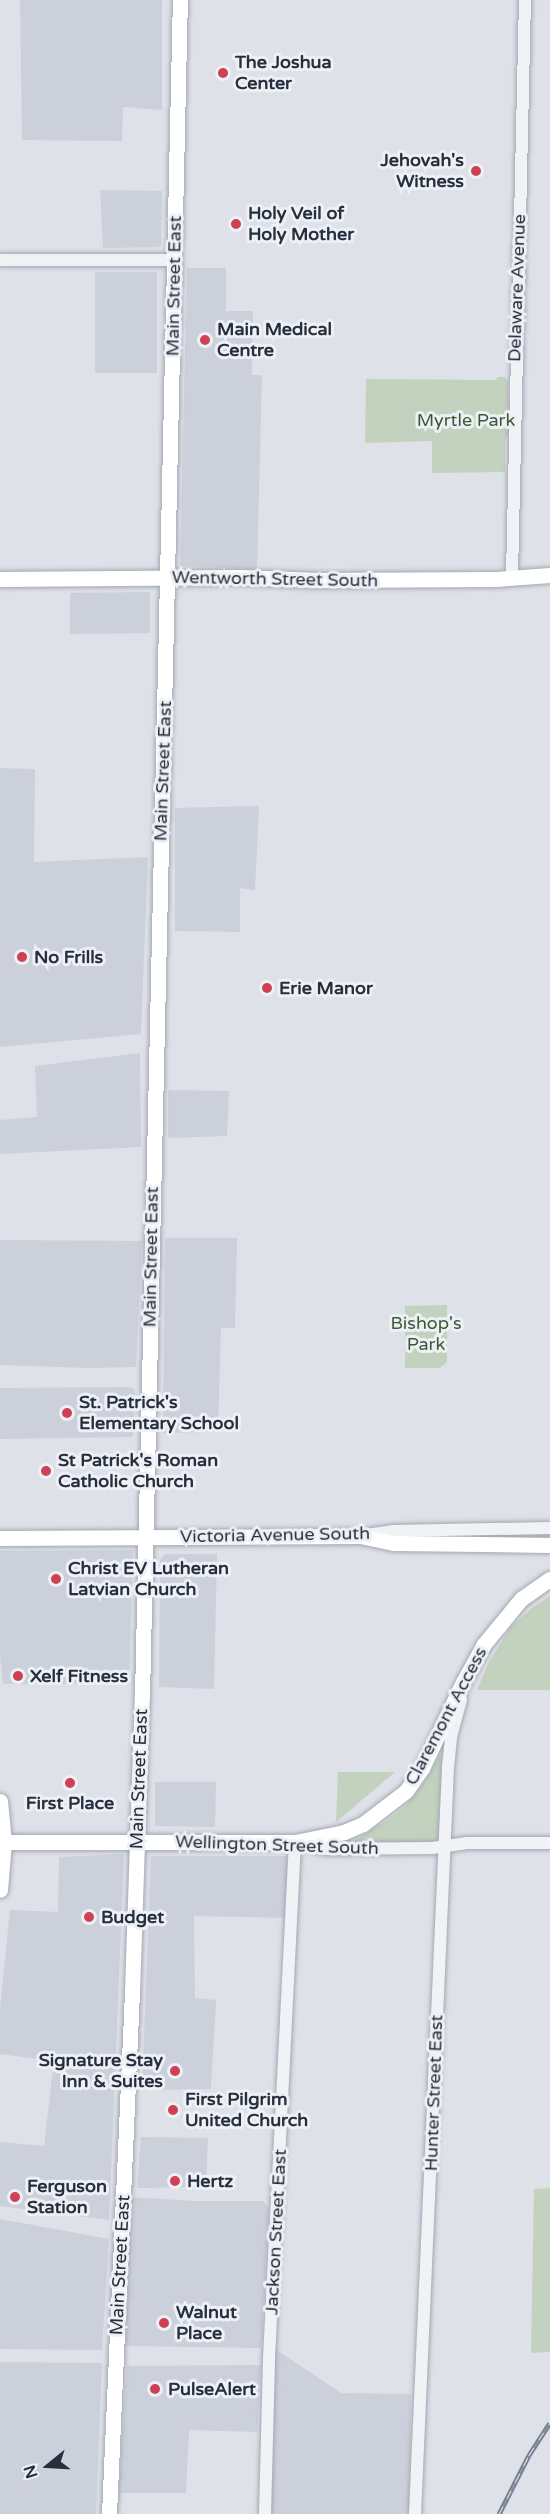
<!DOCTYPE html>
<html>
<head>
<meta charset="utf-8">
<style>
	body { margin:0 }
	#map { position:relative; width:550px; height:2514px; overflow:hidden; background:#dee1e8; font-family:"Varela Round",sans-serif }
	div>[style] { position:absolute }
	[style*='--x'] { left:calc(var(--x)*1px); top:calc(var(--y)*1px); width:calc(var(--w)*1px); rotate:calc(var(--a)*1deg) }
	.built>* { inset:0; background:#ccd0da }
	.green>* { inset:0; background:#c3d2bf }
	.roads { filter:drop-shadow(0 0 2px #a3a8b2) drop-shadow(0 0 2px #a3a8b2) }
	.minor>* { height:12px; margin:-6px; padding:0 6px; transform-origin:6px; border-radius:6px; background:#f0f2f6 }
	.major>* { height:15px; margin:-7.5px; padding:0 7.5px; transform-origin:7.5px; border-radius:7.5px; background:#fff }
	.rail>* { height:5px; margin-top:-2.5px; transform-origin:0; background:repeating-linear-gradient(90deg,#edf0f5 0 9px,#778191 0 18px); box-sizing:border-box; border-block:2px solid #778191 }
	.dots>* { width:16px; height:16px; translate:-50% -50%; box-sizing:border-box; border:3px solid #edf0f5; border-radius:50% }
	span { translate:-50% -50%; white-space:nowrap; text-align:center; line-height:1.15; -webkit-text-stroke:6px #edf0f5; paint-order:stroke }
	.poi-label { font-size:18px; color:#272f3e; font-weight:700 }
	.left { translate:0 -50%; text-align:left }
	.right { translate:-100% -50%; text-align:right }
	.street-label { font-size:18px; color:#272f3e }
	.park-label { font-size:18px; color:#3b5a34 }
	.north { position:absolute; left:18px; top:2436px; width:60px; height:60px; -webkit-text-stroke:4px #edf0f5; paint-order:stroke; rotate:252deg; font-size:16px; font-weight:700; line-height:24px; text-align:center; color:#272f3e }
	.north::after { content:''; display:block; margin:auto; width:21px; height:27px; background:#272f3e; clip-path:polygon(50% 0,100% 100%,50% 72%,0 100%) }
</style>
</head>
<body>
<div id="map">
	<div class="built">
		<div style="clip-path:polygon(20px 0,162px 0,162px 110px,123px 107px,122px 141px,22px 140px)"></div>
		<div style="clip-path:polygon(100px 190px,162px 191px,161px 247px,103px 248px)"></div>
		<div style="clip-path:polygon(187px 268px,226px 268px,226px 311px,253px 311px,252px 375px,262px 375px,257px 569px,180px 566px)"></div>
		<div style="clip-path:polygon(95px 272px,157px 272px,157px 373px,95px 373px)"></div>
		<div style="clip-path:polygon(150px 592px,150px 633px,70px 634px,70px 593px)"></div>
		<div style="clip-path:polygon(0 768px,35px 769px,34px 862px,148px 857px,141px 1034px,0 1047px)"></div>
		<div style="clip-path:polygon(259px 806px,255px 890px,240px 888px,240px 932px,175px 931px,175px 808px)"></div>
		<div style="clip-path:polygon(140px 1053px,141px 1147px,0 1154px,0 1120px,37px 1117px,35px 1066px)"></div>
		<div style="clip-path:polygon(168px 1090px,229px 1091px,227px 1136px,168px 1138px)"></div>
		<div style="clip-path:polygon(165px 1238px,237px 1238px,235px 1328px,221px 1328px,218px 1432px,163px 1433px)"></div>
		<div style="clip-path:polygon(0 1240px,142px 1241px,136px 1367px,89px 1368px,0 1365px)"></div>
		<div style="clip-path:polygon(130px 1387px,135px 1390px,133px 1437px,0 1439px,0 1388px)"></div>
		<div style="clip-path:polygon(133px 1550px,129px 1684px,3px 1684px,0 1654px,0 1551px)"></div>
		<div style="clip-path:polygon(165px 1554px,217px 1554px,214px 1689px,159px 1687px,160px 1560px)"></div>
		<div style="clip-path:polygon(155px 1782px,216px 1782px,215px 1827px,155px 1826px)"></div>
		<div style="clip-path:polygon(124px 1854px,109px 2220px,0 2206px,0 2142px,44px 2146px,54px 2061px,0 2054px,0 2009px,10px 1910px,58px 1912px,59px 1857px)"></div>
		<div style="clip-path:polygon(151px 1856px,287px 1856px,289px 1918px,194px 1916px,195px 1998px,216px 2000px,211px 2089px,142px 2090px)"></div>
		<div style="clip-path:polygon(141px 2137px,208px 2138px,206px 2187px,137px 2188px)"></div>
		<div style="clip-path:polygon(129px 2197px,194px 2201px,263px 2201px,269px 2208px,261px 2348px,126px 2346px)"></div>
		<div style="clip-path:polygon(0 2219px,109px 2239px,102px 2350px,0 2349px)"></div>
		<div style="clip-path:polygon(275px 2349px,341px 2393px,411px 2394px,409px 2514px,271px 2514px)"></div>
		<div style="clip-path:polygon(0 2362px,102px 2363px,96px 2514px,0 2514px)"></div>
		<div style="clip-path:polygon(261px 2365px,257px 2432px,189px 2430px,186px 2493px,119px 2493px,127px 2366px)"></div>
	</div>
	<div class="green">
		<div style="clip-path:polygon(498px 377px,505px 377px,508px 383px,509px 433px,505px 440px,505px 472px,432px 473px,432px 441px,365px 443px,366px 379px,495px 380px)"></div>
		<div style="clip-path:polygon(447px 1305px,447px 1362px,440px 1368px,405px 1368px,405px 1306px)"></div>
		<div style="clip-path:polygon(550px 1596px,550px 1690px,477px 1690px,488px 1664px,510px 1628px,532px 1608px)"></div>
		<div style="clip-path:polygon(439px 1756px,443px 1757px,439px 1841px,435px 1843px,355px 1843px,354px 1841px,392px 1817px,406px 1805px,426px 1780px)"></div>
		<div style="clip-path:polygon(338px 1772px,395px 1772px,336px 1822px)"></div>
		<div style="clip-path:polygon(550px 2188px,550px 2352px,531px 2353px,534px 2189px)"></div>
	</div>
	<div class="roads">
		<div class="minor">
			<div style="--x:0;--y:260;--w:173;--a:0"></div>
			<div style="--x:512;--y:576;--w:576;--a:-88.71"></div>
			<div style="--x:366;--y:1535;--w:27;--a:-8"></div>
			<div style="--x:393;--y:1531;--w:157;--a:-1.1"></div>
			<div style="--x:265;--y:2514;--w:156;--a:-88.5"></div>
			<div style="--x:269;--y:2358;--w:517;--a:-87.12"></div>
			<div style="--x:295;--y:1842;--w:31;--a:13"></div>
			<div style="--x:325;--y:1849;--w:107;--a:-0.5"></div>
			<div style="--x:432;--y:1848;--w:34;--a:-8"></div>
			<div style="--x:466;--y:1843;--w:84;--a:0"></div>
			<div style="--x:415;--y:2514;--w:748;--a:-87.47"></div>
			<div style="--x:448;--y:1767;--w:30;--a:-84"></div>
			<div style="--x:451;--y:1737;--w:39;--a:-75"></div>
		</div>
		<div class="major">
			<div style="--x:0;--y:579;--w:239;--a:-0.5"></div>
			<div style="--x:239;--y:577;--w:79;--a:2.2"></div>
			<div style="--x:318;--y:580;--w:178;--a:-0.3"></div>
			<div style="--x:496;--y:579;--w:54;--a:-4.2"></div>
			<div style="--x:0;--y:1538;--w:360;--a:-0.3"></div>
			<div style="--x:360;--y:1536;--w:35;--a:12"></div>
			<div style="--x:394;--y:1543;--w:156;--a:0.7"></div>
			<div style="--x:0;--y:1801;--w:41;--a:84.4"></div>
			<div style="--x:4;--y:1842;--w:48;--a:94.8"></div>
			<div style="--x:0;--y:1842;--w:295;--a:0"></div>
			<div style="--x:295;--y:1842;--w:50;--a:-11.5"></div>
			<div style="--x:344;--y:1832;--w:21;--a:-23"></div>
			<div style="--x:363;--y:1824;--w:54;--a:-37.5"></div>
			<div style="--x:406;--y:1791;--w:28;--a:-55"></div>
			<div style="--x:422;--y:1768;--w:95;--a:-64.5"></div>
			<div style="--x:463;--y:1682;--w:43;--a:-61.1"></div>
			<div style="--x:484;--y:1644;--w:58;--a:-50.6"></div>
			<div style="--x:521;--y:1599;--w:35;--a:-35"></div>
			<div style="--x:109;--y:2514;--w:523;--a:-87.48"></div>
			<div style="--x:132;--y:1992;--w:296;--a:-88.1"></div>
			<div style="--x:142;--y:1696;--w:1696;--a:-88.72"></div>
		</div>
	</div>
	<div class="rail">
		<div style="--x:499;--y:2514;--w:66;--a:-63"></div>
		<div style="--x:529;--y:2455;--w:38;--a:-57"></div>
	</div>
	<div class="dots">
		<div style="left:223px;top:73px;background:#ce4154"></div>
		<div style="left:476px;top:171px;background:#ce4154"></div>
		<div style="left:236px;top:224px;background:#ce4154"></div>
		<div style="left:205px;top:340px;background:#ce4154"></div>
		<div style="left:22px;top:957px;background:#ce4154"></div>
		<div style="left:267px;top:988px;background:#ce4154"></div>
		<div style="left:67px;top:1413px;background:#ce4154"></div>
		<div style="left:46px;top:1471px;background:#ce4154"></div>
		<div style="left:56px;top:1579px;background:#ce4154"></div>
		<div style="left:18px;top:1676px;background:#ce4154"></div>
		<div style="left:70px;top:1783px;background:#ce4154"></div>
		<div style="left:89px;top:1917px;background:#ce4154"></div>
		<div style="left:175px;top:2071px;background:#ce4154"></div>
		<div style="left:173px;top:2110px;background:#ce4154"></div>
		<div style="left:175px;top:2181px;background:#ce4154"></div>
		<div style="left:15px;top:2197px;background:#ce4154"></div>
		<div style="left:164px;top:2323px;background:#ce4154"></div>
		<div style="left:155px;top:2389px;background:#ce4154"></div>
	</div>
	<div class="poi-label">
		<span class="left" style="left:235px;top:73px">The Joshua<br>Center</span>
		<span class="right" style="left:464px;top:171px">Jehovah's<br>Witness</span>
		<span class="left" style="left:248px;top:224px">Holy Veil of<br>Holy Mother</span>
		<span class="left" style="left:217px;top:340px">Main Medical<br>Centre</span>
		<span class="left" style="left:34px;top:957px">No Frills</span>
		<span class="left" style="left:279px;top:988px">Erie Manor</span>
		<span class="left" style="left:79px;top:1413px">St. Patrick's<br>Elementary School</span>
		<span class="left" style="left:58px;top:1471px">St Patrick's Roman<br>Catholic Church</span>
		<span class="left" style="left:68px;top:1579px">Christ EV Lutheran<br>Latvian Church</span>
		<span class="left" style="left:30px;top:1676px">Xelf Fitness</span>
		<span style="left:70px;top:1803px">First Place</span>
		<span class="left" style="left:101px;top:1917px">Budget</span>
		<span class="right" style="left:163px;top:2071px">Signature Stay<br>Inn &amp; Suites</span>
		<span class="left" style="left:185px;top:2110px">First Pilgrim<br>United Church</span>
		<span class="left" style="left:187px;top:2181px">Hertz</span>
		<span class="left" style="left:27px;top:2197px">Ferguson<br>Station</span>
		<span class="left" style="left:176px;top:2323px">Walnut<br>Place</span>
		<span class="left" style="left:168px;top:2389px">PulseAlert</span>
	</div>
	<div class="street-label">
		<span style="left:174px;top:286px;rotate:-89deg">Main Street East</span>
		<span style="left:517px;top:288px;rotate:-88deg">Delaware Avenue</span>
		<span style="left:275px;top:579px;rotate:1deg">Wentworth Street South</span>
		<span style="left:163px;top:771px;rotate:-88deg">Main Street East</span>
		<span style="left:151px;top:1257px;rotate:-89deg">Main Street East</span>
		<span style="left:275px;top:1535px;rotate:-1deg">Victoria Avenue South</span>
		<span style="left:446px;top:1716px;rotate:-62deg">Claremont Access</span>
		<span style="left:139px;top:1779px;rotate:-88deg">Main Street East</span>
		<span style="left:277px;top:1845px;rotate:2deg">Wellington Street South</span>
		<span style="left:434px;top:2093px;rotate:-88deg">Hunter Street East</span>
		<span style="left:276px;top:2232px;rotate:-87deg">Jackson Street East</span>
		<span style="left:120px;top:2265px;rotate:-87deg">Main Street East</span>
	</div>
	<div class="park-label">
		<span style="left:466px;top:420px">Myrtle Park</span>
		<span style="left:426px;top:1334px">Bishop's<br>Park</span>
	</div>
	<div class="north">N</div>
</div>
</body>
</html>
